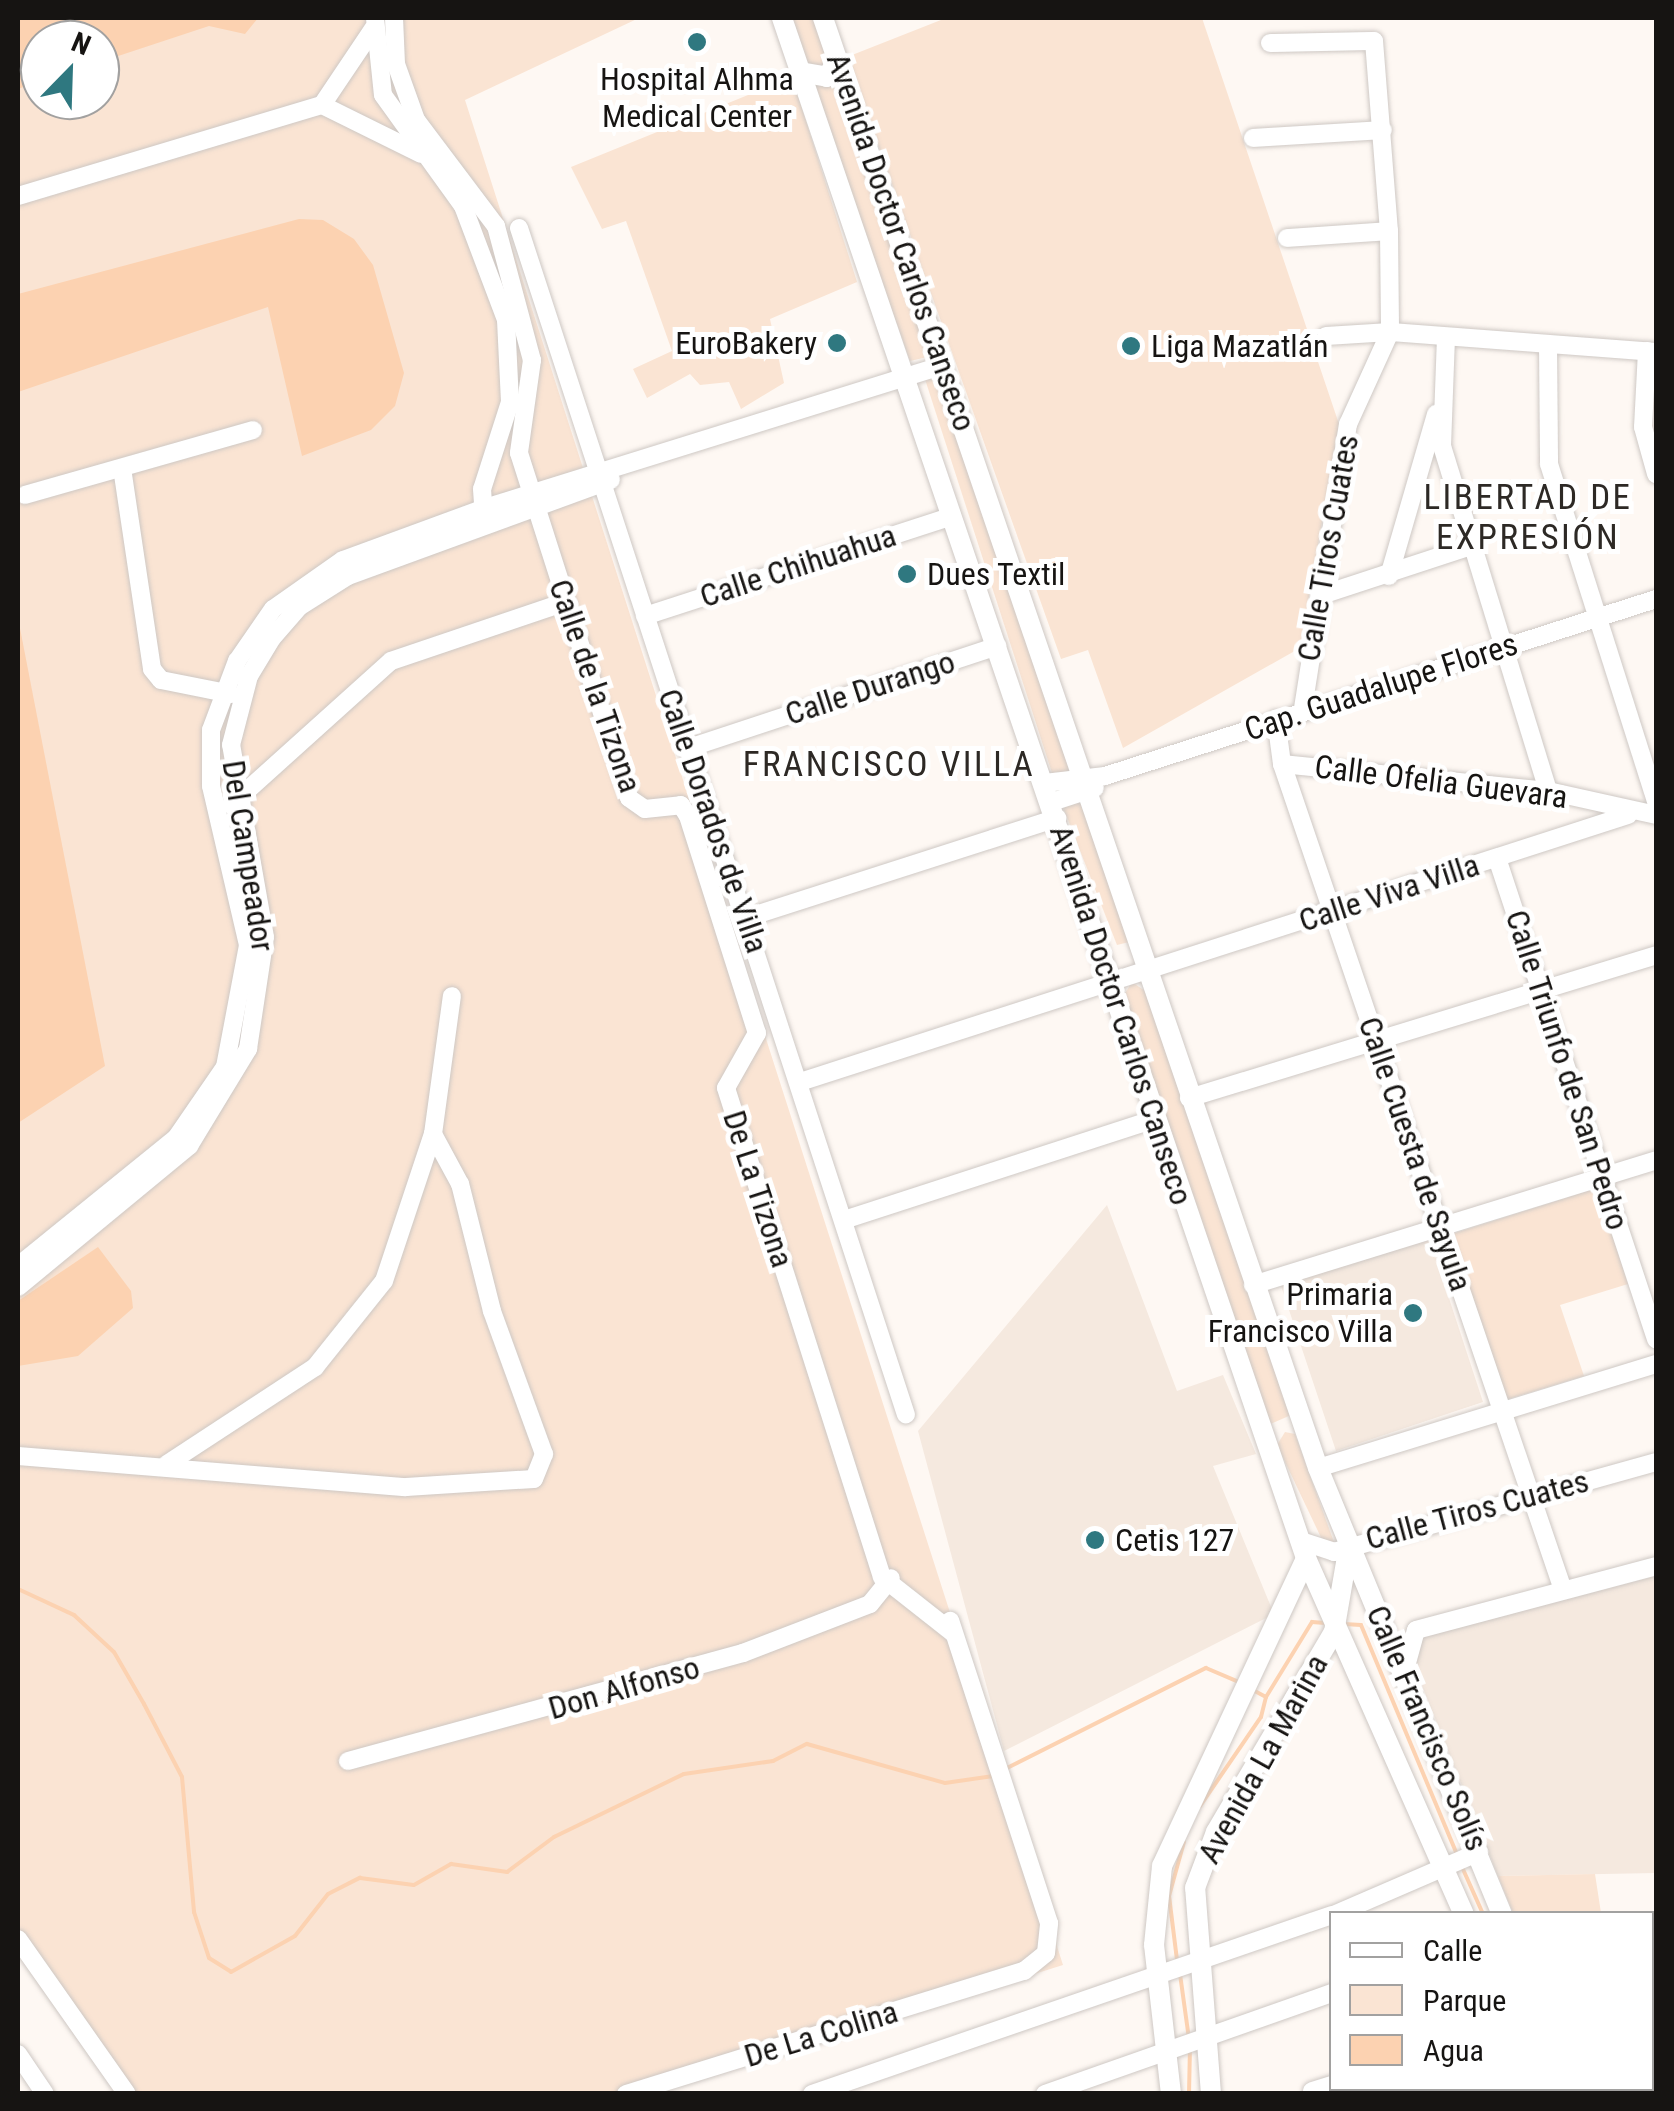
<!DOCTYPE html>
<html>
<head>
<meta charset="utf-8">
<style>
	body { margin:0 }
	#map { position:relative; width:1674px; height:2111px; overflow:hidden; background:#fef8f3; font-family:"Roboto Condensed",sans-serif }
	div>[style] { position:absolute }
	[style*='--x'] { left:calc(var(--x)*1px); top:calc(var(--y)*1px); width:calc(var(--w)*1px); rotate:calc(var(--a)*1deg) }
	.built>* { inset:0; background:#f5e9df }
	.green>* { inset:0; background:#fae4d3 }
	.water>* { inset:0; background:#fcd2b1 }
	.stream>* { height:4px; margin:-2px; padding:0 2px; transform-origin:2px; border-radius:2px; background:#fcd2b1 }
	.roads { filter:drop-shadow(0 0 2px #cec8c4) drop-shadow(0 0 2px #cec8c4) }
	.minor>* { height:18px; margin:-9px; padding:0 9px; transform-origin:9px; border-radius:9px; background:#fff }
	.major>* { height:20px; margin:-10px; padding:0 10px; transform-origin:10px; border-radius:10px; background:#fff }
	.dots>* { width:28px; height:28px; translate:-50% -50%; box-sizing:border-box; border:5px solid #fff; border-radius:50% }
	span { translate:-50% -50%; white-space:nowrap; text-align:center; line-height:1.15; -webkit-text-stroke:10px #fff; paint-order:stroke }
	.poi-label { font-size:32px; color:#161412 }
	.right { translate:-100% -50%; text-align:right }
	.left { translate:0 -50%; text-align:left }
	.street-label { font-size:32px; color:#161412 }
	.neighbourhood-label { font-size:35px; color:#2d2925; letter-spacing:2.5px }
	.frame { position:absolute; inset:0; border:20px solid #161412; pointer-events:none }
	.legend { position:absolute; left:1329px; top:1911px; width:325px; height:180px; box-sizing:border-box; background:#fff; border:2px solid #a2a1a0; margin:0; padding:12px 18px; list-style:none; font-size:30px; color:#161412 }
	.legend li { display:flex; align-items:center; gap:20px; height:50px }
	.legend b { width:50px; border:2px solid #a2a1a0 }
	.north { position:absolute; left:20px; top:20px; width:100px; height:100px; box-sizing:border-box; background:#fff; border:2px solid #a2a1a0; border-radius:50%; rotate:23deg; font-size:28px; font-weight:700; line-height:40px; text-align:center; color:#161412 }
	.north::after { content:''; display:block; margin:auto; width:35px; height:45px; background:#2f7880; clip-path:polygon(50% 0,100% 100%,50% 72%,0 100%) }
</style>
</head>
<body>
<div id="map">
	<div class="built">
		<div style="clip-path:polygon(1107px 1205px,1177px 1391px,1223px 1375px,1256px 1454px,1213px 1466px,1274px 1614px,1004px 1751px,918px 1431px)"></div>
		<div style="clip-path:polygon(1428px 1234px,1483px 1402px,1336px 1451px,1280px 1283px)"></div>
		<div style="clip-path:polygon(1656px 1576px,1656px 1873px,1498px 1876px,1415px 1668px,1419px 1638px)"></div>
	</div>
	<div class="green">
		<div style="clip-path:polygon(evenodd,18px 18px,639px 18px,465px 100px,1063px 1965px,655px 2093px,116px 2094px,18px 1955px,18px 18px,40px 40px,100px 40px,100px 100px,40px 100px,40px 40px)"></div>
		<div style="clip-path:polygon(788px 18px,814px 18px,936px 355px,910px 361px)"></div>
		<div style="clip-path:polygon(946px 18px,1202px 18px,1339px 424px,1300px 648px,1123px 748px,1088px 650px,1061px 659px,847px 57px)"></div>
		<div style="clip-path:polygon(792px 77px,857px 282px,770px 319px,784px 383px,741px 409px,729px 382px,700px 385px,690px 374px,647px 398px,633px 369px,672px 351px,626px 221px,602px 229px,571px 167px)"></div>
		<div style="clip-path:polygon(923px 373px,938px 378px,1080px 771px,1052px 773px)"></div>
		<div style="clip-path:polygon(1087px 797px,1129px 942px,1117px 945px,1061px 802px)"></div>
		<div style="clip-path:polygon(1132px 982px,1145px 991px,1291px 1415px,1268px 1425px,1124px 995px)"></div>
		<div style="clip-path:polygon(1597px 1188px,1628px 1284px,1560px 1305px,1584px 1376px,1505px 1400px,1449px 1235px)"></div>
		<div style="clip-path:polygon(1285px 1432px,1295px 1434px,1335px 1545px,1326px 1548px,1277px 1445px)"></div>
		<div style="clip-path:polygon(1595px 1874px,1601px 1913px,1513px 1913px,1498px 1876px)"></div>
	</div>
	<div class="water">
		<div style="clip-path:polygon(18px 18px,258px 18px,245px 34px,209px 26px,100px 62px,100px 40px,40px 40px,40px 81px,18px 89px)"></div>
		<div style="clip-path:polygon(299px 219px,323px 220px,354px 239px,373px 265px,404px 373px,395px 406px,371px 430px,302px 456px,268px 307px,18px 392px,18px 294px)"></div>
		<div style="clip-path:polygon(18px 618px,105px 1066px,18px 1123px)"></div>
		<div style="clip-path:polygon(98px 1247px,131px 1291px,133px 1308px,78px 1356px,18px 1366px,18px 1301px)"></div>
	</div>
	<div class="stream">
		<div style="--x:18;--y:1589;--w:62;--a:24.9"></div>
		<div style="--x:74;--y:1615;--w:54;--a:42.8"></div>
		<div style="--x:114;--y:1652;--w:60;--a:60"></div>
		<div style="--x:144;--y:1704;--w:82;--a:62.5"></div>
		<div style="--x:182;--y:1777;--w:136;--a:84.9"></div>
		<div style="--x:194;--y:1912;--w:48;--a:71.9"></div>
		<div style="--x:209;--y:1958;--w:26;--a:32"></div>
		<div style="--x:231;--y:1972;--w:73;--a:-29.4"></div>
		<div style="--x:295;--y:1936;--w:53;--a:-51.8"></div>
		<div style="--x:328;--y:1894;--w:36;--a:-27"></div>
		<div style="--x:360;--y:1878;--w:54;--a:7.4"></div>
		<div style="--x:414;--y:1885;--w:43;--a:-29.6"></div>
		<div style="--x:451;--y:1864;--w:57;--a:8.1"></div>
		<div style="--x:507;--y:1872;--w:59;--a:-36.7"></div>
		<div style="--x:554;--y:1837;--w:144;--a:-25.9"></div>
		<div style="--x:684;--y:1774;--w:90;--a:-8.3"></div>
		<div style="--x:773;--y:1761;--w:38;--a:-27"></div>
		<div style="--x:807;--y:1744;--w:143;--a:15.8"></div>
		<div style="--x:945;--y:1783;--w:49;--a:-8.3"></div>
		<div style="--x:1344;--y:1624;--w:17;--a:3"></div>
		<div style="--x:1361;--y:1625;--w:248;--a:67.3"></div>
		<div style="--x:1266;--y:1697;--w:88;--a:-58.5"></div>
		<div style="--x:1312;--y:1622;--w:13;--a:4"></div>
		<div style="--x:1005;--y:1769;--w:225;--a:-26.7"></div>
		<div style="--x:1206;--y:1668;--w:36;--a:23"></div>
		<div style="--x:1200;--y:1806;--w:108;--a:-55.6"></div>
		<div style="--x:1261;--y:1717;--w:21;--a:-76"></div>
		<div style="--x:1266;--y:1697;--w:17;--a:-152"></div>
		<div style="--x:1462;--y:1867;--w:51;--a:65.9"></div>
		<div style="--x:1177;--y:1960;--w:64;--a:-97.1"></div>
		<div style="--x:1169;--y:1896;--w:56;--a:-74.5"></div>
		<div style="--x:1180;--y:1974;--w:66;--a:82.1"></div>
		<div style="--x:1556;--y:2088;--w:6;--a:72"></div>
		<div style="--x:1189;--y:2094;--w:46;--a:-88.8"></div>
	</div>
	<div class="roads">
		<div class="minor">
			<div style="--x:375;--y:18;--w:77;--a:84.1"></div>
			<div style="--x:383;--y:95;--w:137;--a:54.2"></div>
			<div style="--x:463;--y:206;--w:122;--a:69.3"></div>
			<div style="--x:506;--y:320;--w:82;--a:87.2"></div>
			<div style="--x:510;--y:402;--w:91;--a:107.8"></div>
			<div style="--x:482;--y:489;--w:32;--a:86"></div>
			<div style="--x:394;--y:18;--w:46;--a:87.5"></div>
			<div style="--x:396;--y:64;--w:59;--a:70.3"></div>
			<div style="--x:416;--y:120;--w:133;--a:53"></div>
			<div style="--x:496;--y:226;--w:139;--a:75"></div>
			<div style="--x:532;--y:360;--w:94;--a:98"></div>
			<div style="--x:519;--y:453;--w:362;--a:72.3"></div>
			<div style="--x:629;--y:798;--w:19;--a:35"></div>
			<div style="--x:645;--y:809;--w:36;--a:-6"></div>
			<div style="--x:681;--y:805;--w:13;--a:58"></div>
			<div style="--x:688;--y:816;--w:228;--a:72.4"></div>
			<div style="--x:757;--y:1033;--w:63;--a:119.4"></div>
			<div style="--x:726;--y:1088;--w:513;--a:72.31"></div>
			<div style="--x:882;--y:1577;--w:89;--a:38.2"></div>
			<div style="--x:1270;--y:43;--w:104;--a:-1.1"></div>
			<div style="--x:1374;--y:41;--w:191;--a:85.5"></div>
			<div style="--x:1389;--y:231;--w:101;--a:89.4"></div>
			<div style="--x:1390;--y:332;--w:101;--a:114.5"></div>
			<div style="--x:1348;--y:424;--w:289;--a:99"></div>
			<div style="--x:322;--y:105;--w:110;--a:26.3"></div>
			<div style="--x:322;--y:105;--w:92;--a:-56.1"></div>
			<div style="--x:1253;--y:138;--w:130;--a:-3.5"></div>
			<div style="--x:18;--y:196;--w:317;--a:-16.7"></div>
			<div style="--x:519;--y:228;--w:1248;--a:71.94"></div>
			<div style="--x:1287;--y:238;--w:102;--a:-3.9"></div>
			<div style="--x:1326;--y:336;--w:64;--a:-3.6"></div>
			<div style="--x:1390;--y:332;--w:267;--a:4.3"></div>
			<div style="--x:1446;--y:337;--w:109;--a:92.1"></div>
			<div style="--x:1442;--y:446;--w:361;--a:72.9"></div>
			<div style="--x:1548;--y:344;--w:120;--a:89.5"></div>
			<div style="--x:1549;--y:464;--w:355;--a:72.4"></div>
			<div style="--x:1647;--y:351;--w:76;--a:93"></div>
			<div style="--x:1643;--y:427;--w:49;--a:74.5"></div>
			<div style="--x:122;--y:468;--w:203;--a:81.5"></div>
			<div style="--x:152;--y:669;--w:14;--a:51"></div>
			<div style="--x:161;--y:680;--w:71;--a:11.3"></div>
			<div style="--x:25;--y:495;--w:237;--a:-15.9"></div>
			<div style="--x:1389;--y:576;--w:169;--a:-73.8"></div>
			<div style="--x:1319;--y:596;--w:160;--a:-18.2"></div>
			<div style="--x:645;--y:616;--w:321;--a:-18"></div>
			<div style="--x:1276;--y:719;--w:45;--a:82.4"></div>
			<div style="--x:1282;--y:764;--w:869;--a:71.21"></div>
			<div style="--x:686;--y:749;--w:328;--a:-18.3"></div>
			<div style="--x:1282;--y:764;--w:267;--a:5.8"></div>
			<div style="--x:1548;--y:791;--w:111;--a:12.5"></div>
			<div style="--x:1045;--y:783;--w:60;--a:-6.7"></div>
			<div style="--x:1105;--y:776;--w:579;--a:-17.81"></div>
			<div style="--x:1052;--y:802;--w:45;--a:-18"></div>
			<div style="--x:231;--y:805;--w:215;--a:-42"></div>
			<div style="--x:391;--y:661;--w:184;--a:-18.7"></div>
			<div style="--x:1497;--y:858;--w:507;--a:71.71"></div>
			<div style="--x:746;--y:918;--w:327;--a:-17.8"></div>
			<div style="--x:800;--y:1082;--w:870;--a:-17.87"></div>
			<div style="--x:1189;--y:1098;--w:488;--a:-17"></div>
			<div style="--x:844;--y:1220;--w:326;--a:-18"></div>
			<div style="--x:18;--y:1266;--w:203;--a:-39"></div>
			<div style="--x:176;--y:1138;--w:86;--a:-55.4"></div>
			<div style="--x:225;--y:1067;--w:124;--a:-79.3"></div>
			<div style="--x:248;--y:945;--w:163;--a:-103.1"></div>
			<div style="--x:211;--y:786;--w:56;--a:-90"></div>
			<div style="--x:211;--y:730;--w:74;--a:-69.4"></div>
			<div style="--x:237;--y:661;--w:63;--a:-55.3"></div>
			<div style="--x:273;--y:609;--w:85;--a:-35"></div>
			<div style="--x:343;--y:560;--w:148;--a:-20.1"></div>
			<div style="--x:482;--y:509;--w:483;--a:-17.3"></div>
			<div style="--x:1253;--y:1285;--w:422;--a:-17.2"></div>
			<div style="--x:18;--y:1287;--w:222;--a:-39.5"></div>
			<div style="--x:189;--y:1146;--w:114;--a:-58.7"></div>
			<div style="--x:248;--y:1049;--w:113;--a:-81.4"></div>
			<div style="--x:265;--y:937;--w:195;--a:-100"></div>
			<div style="--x:231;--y:745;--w:71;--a:-75.4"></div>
			<div style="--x:249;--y:676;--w:44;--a:-58.8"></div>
			<div style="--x:272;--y:638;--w:41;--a:-48.9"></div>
			<div style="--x:299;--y:607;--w:58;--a:-32.3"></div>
			<div style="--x:348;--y:576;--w:280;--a:-20.1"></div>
			<div style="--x:18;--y:1456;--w:389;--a:4.6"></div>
			<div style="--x:406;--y:1487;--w:128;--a:-3.6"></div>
			<div style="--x:534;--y:1479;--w:27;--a:-68"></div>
			<div style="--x:544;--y:1454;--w:152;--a:-110"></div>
			<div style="--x:492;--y:1311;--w:131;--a:-104.1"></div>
			<div style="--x:460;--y:1184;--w:57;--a:-118.4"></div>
			<div style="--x:167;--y:1464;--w:177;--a:-33.2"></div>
			<div style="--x:315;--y:1367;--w:110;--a:-51.3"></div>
			<div style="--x:384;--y:1281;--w:155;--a:-71.6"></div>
			<div style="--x:433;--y:1134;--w:139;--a:-82.2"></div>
			<div style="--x:1318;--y:1468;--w:354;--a:-17.1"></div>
			<div style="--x:1301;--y:1541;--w:35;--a:18"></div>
			<div style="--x:1334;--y:1552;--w:334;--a:-15.6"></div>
			<div style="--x:1405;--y:1670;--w:41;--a:-74.6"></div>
			<div style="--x:1416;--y:1630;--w:248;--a:-14.9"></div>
			<div style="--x:348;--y:1761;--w:409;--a:-15.3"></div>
			<div style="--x:743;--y:1653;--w:136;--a:-21.1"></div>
			<div style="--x:870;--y:1604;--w:33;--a:-51"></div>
			<div style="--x:1336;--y:1914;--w:156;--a:-23.4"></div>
			<div style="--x:18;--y:1939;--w:189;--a:54.9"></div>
			<div style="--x:1652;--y:1976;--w:4;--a:-27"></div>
			<div style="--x:1652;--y:2025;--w:4;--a:-14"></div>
			<div style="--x:18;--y:2054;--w:48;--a:56"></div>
			<div style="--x:1351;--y:2088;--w:6;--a:72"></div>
			<div style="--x:1406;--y:2088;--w:6;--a:72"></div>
			<div style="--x:1312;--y:2091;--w:21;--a:-17"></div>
			<div style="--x:626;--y:2094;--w:417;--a:-17.2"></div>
			<div style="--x:1024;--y:1971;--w:28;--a:-39"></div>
			<div style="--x:1046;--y:1953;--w:30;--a:-84"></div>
			<div style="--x:1049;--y:1923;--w:318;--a:-108.1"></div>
			<div style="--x:812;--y:2094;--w:550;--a:-19"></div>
			<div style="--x:1045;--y:2094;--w:304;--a:-19.4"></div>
		</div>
		<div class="major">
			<div style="--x:782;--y:18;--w:1627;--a:71.21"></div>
			<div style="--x:1306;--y:1558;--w:389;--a:66.1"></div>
			<div style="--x:823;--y:18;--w:1532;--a:71.15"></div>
			<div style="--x:1318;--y:1468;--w:482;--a:67.6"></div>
			<div style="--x:800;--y:72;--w:27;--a:10"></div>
			<div style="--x:827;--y:77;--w:20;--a:-57"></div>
			<div style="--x:1540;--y:2088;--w:6;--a:72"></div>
			<div style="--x:1576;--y:2088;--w:6;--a:72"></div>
			<div style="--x:1171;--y:2094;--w:150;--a:-96.5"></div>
			<div style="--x:1154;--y:1945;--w:79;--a:-84.2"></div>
			<div style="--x:1162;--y:1866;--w:340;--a:-64.9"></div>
			<div style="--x:1211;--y:2094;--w:207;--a:-94.4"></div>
			<div style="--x:1195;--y:1888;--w:60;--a:-69.4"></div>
			<div style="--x:1216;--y:1832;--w:232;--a:-59.5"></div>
			<div style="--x:1334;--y:1632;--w:82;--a:-80.2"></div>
		</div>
	</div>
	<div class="dots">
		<div style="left:697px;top:42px;background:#2f7880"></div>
		<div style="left:837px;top:343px;background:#2f7880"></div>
		<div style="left:1131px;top:346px;background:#2f7880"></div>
		<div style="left:907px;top:574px;background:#2f7880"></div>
		<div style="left:1413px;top:1313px;background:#2f7880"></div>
		<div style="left:1095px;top:1540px;background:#2f7880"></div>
	</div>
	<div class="poi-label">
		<span style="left:697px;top:98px">Hospital Alhma<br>Medical Center</span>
		<span class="right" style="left:817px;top:343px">EuroBakery</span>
		<span class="left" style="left:1151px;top:346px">Liga Mazatlán</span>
		<span class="left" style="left:927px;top:574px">Dues Textil</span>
		<span class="right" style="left:1393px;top:1313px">Primaria<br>Francisco Villa</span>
		<span class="left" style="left:1115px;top:1540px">Cetis 127</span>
	</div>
	<div class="street-label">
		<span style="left:901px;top:242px;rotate:71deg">Avenida Doctor Carlos Canseco</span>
		<span style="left:1328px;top:548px;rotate:-80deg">Calle Tiros Cuates</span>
		<span style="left:798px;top:566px;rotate:-18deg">Calle Chihuahua</span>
		<span style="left:595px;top:686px;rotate:71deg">Calle de la Tizona</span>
		<span style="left:1381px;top:687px;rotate:-18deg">Cap. Guadalupe Flores</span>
		<span style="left:870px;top:688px;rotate:-18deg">Calle Durango</span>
		<span style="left:1441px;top:782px;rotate:7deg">Calle Ofelia Guevara</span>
		<span style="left:713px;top:821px;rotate:71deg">Calle Dorados de Villa</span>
		<span style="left:248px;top:856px;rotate:81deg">Del Campeador</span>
		<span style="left:1389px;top:893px;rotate:-18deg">Calle Viva Villa</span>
		<span style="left:1121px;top:1015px;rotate:72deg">Avenida Doctor Carlos Canseco</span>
		<span style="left:1567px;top:1070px;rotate:72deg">Calle Triunfo de San Pedro</span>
		<span style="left:1415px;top:1154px;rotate:71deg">Calle Cuesta de Sayula</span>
		<span style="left:758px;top:1189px;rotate:72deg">De La Tizona</span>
		<span style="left:1477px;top:1510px;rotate:-15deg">Calle Tiros Cuates</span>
		<span style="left:624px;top:1688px;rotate:-16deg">Don Alfonso</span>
		<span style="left:1427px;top:1728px;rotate:67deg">Calle Francisco Solís</span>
		<span style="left:1263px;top:1759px;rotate:-61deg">Avenida La Marina</span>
		<span style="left:821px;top:2034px;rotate:-17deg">De La Colina</span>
	</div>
	<div class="neighbourhood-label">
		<span style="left:1528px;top:518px">LIBERTAD DE<br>EXPRESIÓN</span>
		<span style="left:889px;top:765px">FRANCISCO VILLA</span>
	</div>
	<div class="frame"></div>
	<ul class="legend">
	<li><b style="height:12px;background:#fff"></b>Calle</li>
	<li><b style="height:28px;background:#fae4d3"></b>Parque</li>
	<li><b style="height:28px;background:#fcd2b1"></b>Agua</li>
	</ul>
	<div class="north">N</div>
</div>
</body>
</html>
